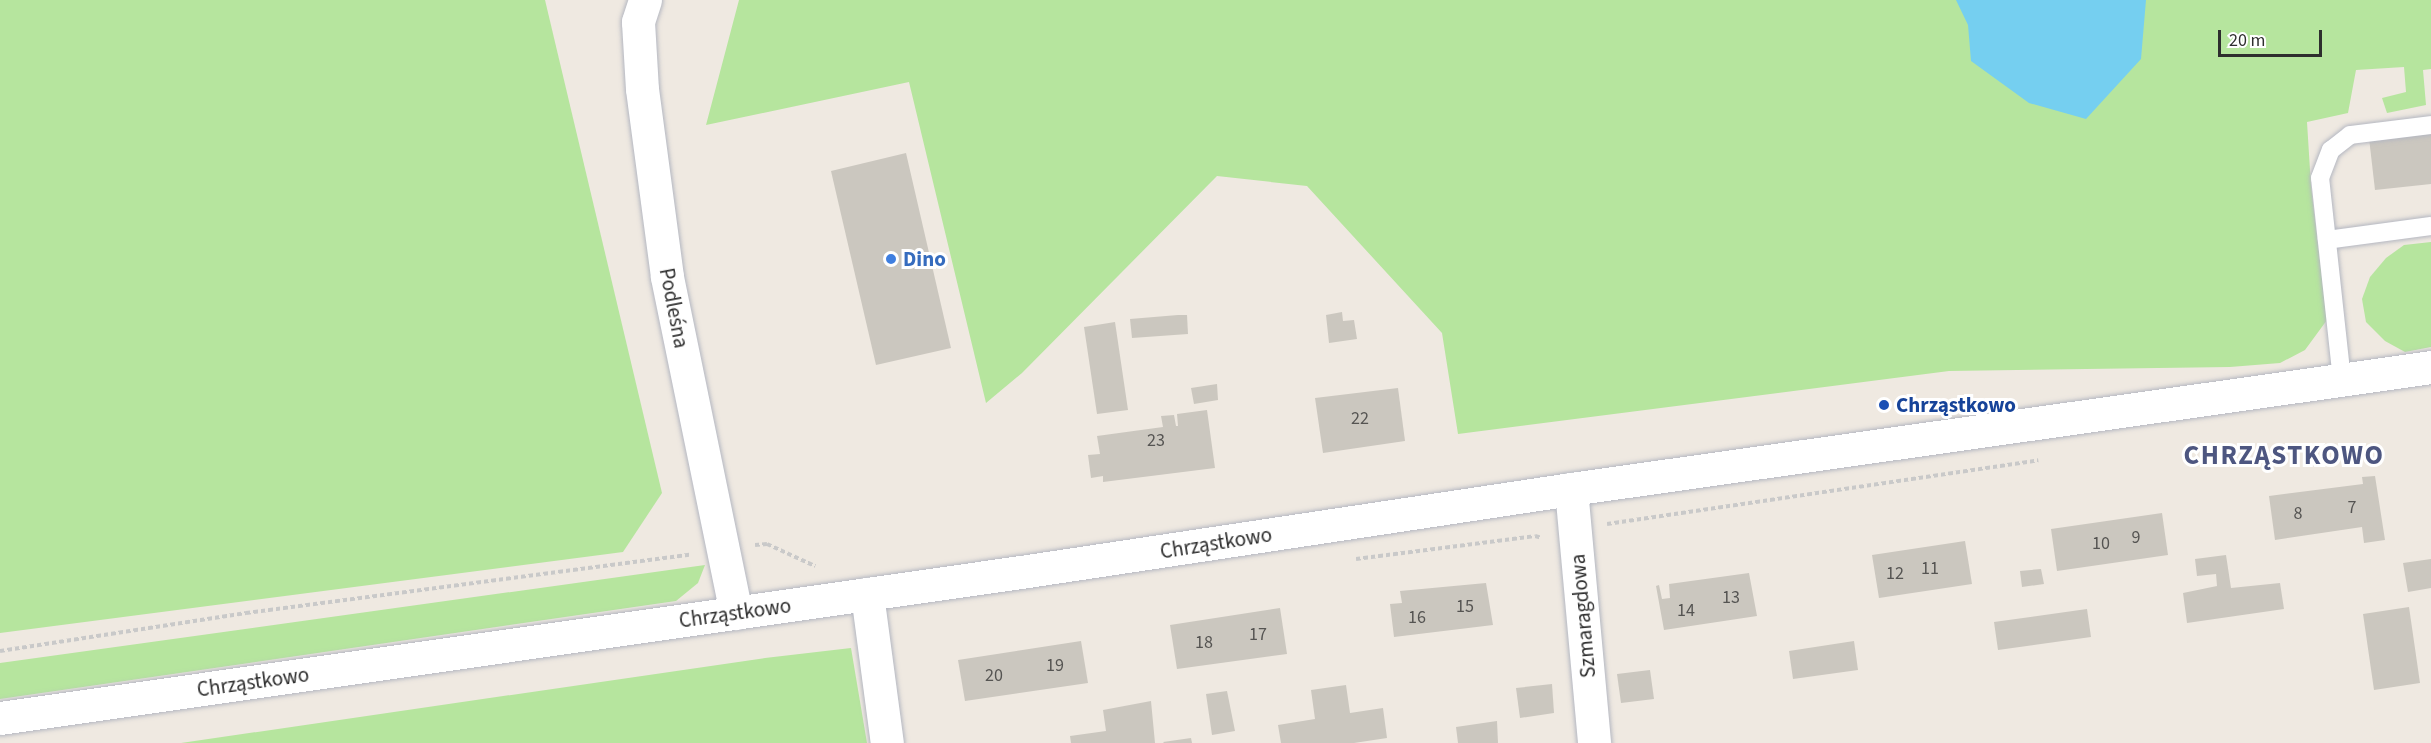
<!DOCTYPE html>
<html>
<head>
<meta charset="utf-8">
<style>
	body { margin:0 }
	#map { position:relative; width:2431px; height:743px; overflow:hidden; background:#efe9e1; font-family:"Source Sans 3",sans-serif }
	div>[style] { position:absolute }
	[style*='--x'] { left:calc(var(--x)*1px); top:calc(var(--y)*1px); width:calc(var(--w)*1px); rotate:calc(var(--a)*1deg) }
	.green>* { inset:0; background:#b6e59e }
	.water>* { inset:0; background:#75cff0 }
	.building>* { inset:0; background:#cbc7bf }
	.path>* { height:4px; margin-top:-2px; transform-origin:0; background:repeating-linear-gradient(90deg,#c9c9c9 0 4.5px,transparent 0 7.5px) }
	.roads { filter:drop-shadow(0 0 2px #b4b7c1) drop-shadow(0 0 2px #b4b7c1) }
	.service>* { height:18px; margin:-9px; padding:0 9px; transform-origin:9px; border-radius:9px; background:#fff }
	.minor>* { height:33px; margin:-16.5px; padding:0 16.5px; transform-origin:16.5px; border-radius:16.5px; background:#fff }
	.tertiary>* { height:33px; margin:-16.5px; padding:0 16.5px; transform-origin:16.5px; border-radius:16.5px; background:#fff }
	.dots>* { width:16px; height:16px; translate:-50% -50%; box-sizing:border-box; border:3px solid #fff; border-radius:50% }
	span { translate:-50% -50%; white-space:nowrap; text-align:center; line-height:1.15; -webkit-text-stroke:6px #fff; paint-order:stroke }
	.number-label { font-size:18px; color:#555452 }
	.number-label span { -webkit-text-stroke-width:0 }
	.shop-label { font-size:21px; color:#366cbe; font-weight:700 }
	.left { translate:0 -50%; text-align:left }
	.street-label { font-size:21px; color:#2e2e2e }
	.transit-label { font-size:21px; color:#164399; font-weight:700 }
	.district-label { font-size:27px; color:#4d5680; font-weight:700; letter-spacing:1.5px }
	.scale { position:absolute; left:2218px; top:30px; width:104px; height:27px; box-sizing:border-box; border:3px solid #2e2e2e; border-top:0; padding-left:8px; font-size:18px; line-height:21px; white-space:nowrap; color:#2e2e2e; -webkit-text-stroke:4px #fff; paint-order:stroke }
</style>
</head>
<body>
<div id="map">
	<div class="green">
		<div style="clip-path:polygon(0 0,545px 0,662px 493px,623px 552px,0 633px)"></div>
		<div style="clip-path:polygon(739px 0,2431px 0,2431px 69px,2423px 70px,2426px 105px,2387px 113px,2382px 98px,2406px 92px,2404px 67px,2356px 70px,2348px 113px,2307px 122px,2311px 186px,2327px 320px,2305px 350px,2280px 363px,2230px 367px,1949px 371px,1458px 434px,1442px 333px,1307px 186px,1217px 176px,1022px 373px,986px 403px,909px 82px,706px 125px)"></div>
		<div style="clip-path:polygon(2431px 242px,2431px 347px,2405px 352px,2385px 341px,2366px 322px,2362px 299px,2370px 277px,2386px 258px,2404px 245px)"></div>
		<div style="clip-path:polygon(705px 565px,698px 583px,676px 601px,0 699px,0 663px)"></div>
		<div style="clip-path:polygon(851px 648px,867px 743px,181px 743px,765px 658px)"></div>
	</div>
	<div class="water">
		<div style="clip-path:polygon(1956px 0,2146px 0,2141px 59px,2086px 119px,2029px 103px,1971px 61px,1968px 25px)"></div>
	</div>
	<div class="building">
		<div style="clip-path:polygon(2431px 131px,2431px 184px,2375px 190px,2369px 138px)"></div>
		<div style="clip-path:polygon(906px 153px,951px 348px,876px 365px,831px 171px)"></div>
		<div style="clip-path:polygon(1342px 312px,1343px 321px,1354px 320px,1357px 339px,1329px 343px,1326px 315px)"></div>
		<div style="clip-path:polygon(1178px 315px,1187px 315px,1188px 334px,1132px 338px,1130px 319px)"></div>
		<div style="clip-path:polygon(1115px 322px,1128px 410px,1097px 414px,1084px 327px)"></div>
		<div style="clip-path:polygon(1217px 384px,1218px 400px,1194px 404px,1191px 388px)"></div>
		<div style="clip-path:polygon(1398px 388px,1405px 441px,1323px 453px,1315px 398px)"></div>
		<div style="clip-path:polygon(1207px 410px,1215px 468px,1103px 482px,1103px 476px,1091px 478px,1088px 455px,1100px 454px,1097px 436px,1163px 427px,1161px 416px,1174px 415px,1176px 426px,1178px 426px,1177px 414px)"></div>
		<div style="clip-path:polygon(2375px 476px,2385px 540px,2364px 543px,2362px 527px,2275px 540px,2269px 496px,2363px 484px,2362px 477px)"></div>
		<div style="clip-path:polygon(2162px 513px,2168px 555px,2057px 571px,2051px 529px)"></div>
		<div style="clip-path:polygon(1965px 541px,1972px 584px,1879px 598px,1872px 555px)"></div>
		<div style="clip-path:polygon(2226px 555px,2231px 588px,2280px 583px,2284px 609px,2187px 623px,2183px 593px,2217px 586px,2216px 574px,2197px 576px,2195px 559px)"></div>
		<div style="clip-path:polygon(2431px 559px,2431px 588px,2408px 592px,2403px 563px)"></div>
		<div style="clip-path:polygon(2041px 569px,2044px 584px,2022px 587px,2020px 571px)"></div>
		<div style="clip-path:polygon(1749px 573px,1757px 616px,1664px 630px,1656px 586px,1659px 585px,1662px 599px,1670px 598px,1669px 584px)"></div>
		<div style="clip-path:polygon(1486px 583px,1493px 625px,1394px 637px,1390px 604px,1402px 603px,1400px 591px)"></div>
		<div style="clip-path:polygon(2409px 607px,2420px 683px,2374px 690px,2363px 614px)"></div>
		<div style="clip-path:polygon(1280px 608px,1287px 654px,1177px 669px,1170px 625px)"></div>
		<div style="clip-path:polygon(2087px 609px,2091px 637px,1998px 650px,1994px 622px)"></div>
		<div style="clip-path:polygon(1081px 641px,1088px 683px,965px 701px,958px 660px)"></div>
		<div style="clip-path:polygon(1854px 641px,1858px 670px,1793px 679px,1789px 651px)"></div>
		<div style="clip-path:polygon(1650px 670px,1654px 699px,1621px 703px,1617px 674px)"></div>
		<div style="clip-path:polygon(1552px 684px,1554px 713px,1520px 718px,1516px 688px)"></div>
		<div style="clip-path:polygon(1346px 685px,1350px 713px,1383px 708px,1387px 738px,1354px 743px,1281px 743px,1278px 725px,1315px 719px,1311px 690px)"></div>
		<div style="clip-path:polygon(1227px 691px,1235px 731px,1212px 735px,1206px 694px)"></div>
		<div style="clip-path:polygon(1151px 701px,1155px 743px,1071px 743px,1070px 736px,1106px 731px,1103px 710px)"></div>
		<div style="clip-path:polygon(1497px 721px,1498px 743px,1458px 743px,1456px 727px)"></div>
		<div style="clip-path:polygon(1191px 738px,1192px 743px,1164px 743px,1163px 742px)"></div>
	</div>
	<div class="path">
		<div style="--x:1607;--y:524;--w:436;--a:-8.4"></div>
		<div style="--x:755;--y:545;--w:12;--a:-5"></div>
		<div style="--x:767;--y:544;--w:53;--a:24.6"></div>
		<div style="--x:1356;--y:559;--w:180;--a:-7.3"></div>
		<div style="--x:1535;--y:536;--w:7;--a:16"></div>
		<div style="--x:0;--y:651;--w:249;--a:-8.8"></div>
		<div style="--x:246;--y:613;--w:447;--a:-7.5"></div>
	</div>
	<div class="roads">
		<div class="service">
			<div style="--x:2327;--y:240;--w:105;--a:-7.7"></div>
			<div style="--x:2342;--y:380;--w:203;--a:-96.2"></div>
			<div style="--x:2320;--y:178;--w:30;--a:-69"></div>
			<div style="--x:2331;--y:150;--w:24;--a:-38"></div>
			<div style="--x:2350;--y:135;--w:82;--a:-7"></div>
		</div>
		<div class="minor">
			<div style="--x:645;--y:0;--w:23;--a:108"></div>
			<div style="--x:638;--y:22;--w:67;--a:86.6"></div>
			<div style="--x:642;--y:89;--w:190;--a:82.4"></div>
			<div style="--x:667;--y:277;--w:343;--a:78.4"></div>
			<div style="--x:1571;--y:489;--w:255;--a:84.8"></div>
			<div style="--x:867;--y:594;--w:150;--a:82.4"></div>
		</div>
		<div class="tertiary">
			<div style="--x:0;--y:718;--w:1031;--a:-8.14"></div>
			<div style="--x:1021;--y:572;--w:556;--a:-8.58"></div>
			<div style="--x:1571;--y:489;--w:869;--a:-8.07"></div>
		</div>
	</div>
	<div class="dots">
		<div style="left:891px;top:259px;background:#3f7fe0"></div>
		<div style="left:1884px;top:405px;background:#1a4fb4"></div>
	</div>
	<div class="number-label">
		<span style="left:1360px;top:419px">22</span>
		<span style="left:1156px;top:441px">23</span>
		<span style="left:2352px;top:508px">7</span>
		<span style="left:2298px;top:514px">8</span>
		<span style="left:2136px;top:538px">9</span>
		<span style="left:2101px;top:544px">10</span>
		<span style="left:1930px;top:569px">11</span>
		<span style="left:1895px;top:574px">12</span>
		<span style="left:1731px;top:598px">13</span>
		<span style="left:1465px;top:607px">15</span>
		<span style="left:1686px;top:611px">14</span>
		<span style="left:1417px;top:618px">16</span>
		<span style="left:1258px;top:635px">17</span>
		<span style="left:1204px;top:643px">18</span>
		<span style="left:1055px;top:666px">19</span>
		<span style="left:994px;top:676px">20</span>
	</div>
	<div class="shop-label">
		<span class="left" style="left:903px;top:259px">Dino</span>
	</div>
	<div class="street-label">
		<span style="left:674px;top:308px;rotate:79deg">Podleśna</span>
		<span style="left:1216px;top:543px;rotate:-9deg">Chrząstkowo</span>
		<span style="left:735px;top:613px;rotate:-8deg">Chrząstkowo</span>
		<span style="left:1583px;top:616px;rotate:-95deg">Szmaragdowa</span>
		<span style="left:253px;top:682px;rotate:-8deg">Chrząstkowo</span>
	</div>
	<div class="transit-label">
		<span class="left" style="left:1896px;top:405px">Chrząstkowo</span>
	</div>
	<div class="district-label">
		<span style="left:2284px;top:456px">CHRZĄSTKOWO</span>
	</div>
	<div class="scale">20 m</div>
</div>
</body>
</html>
